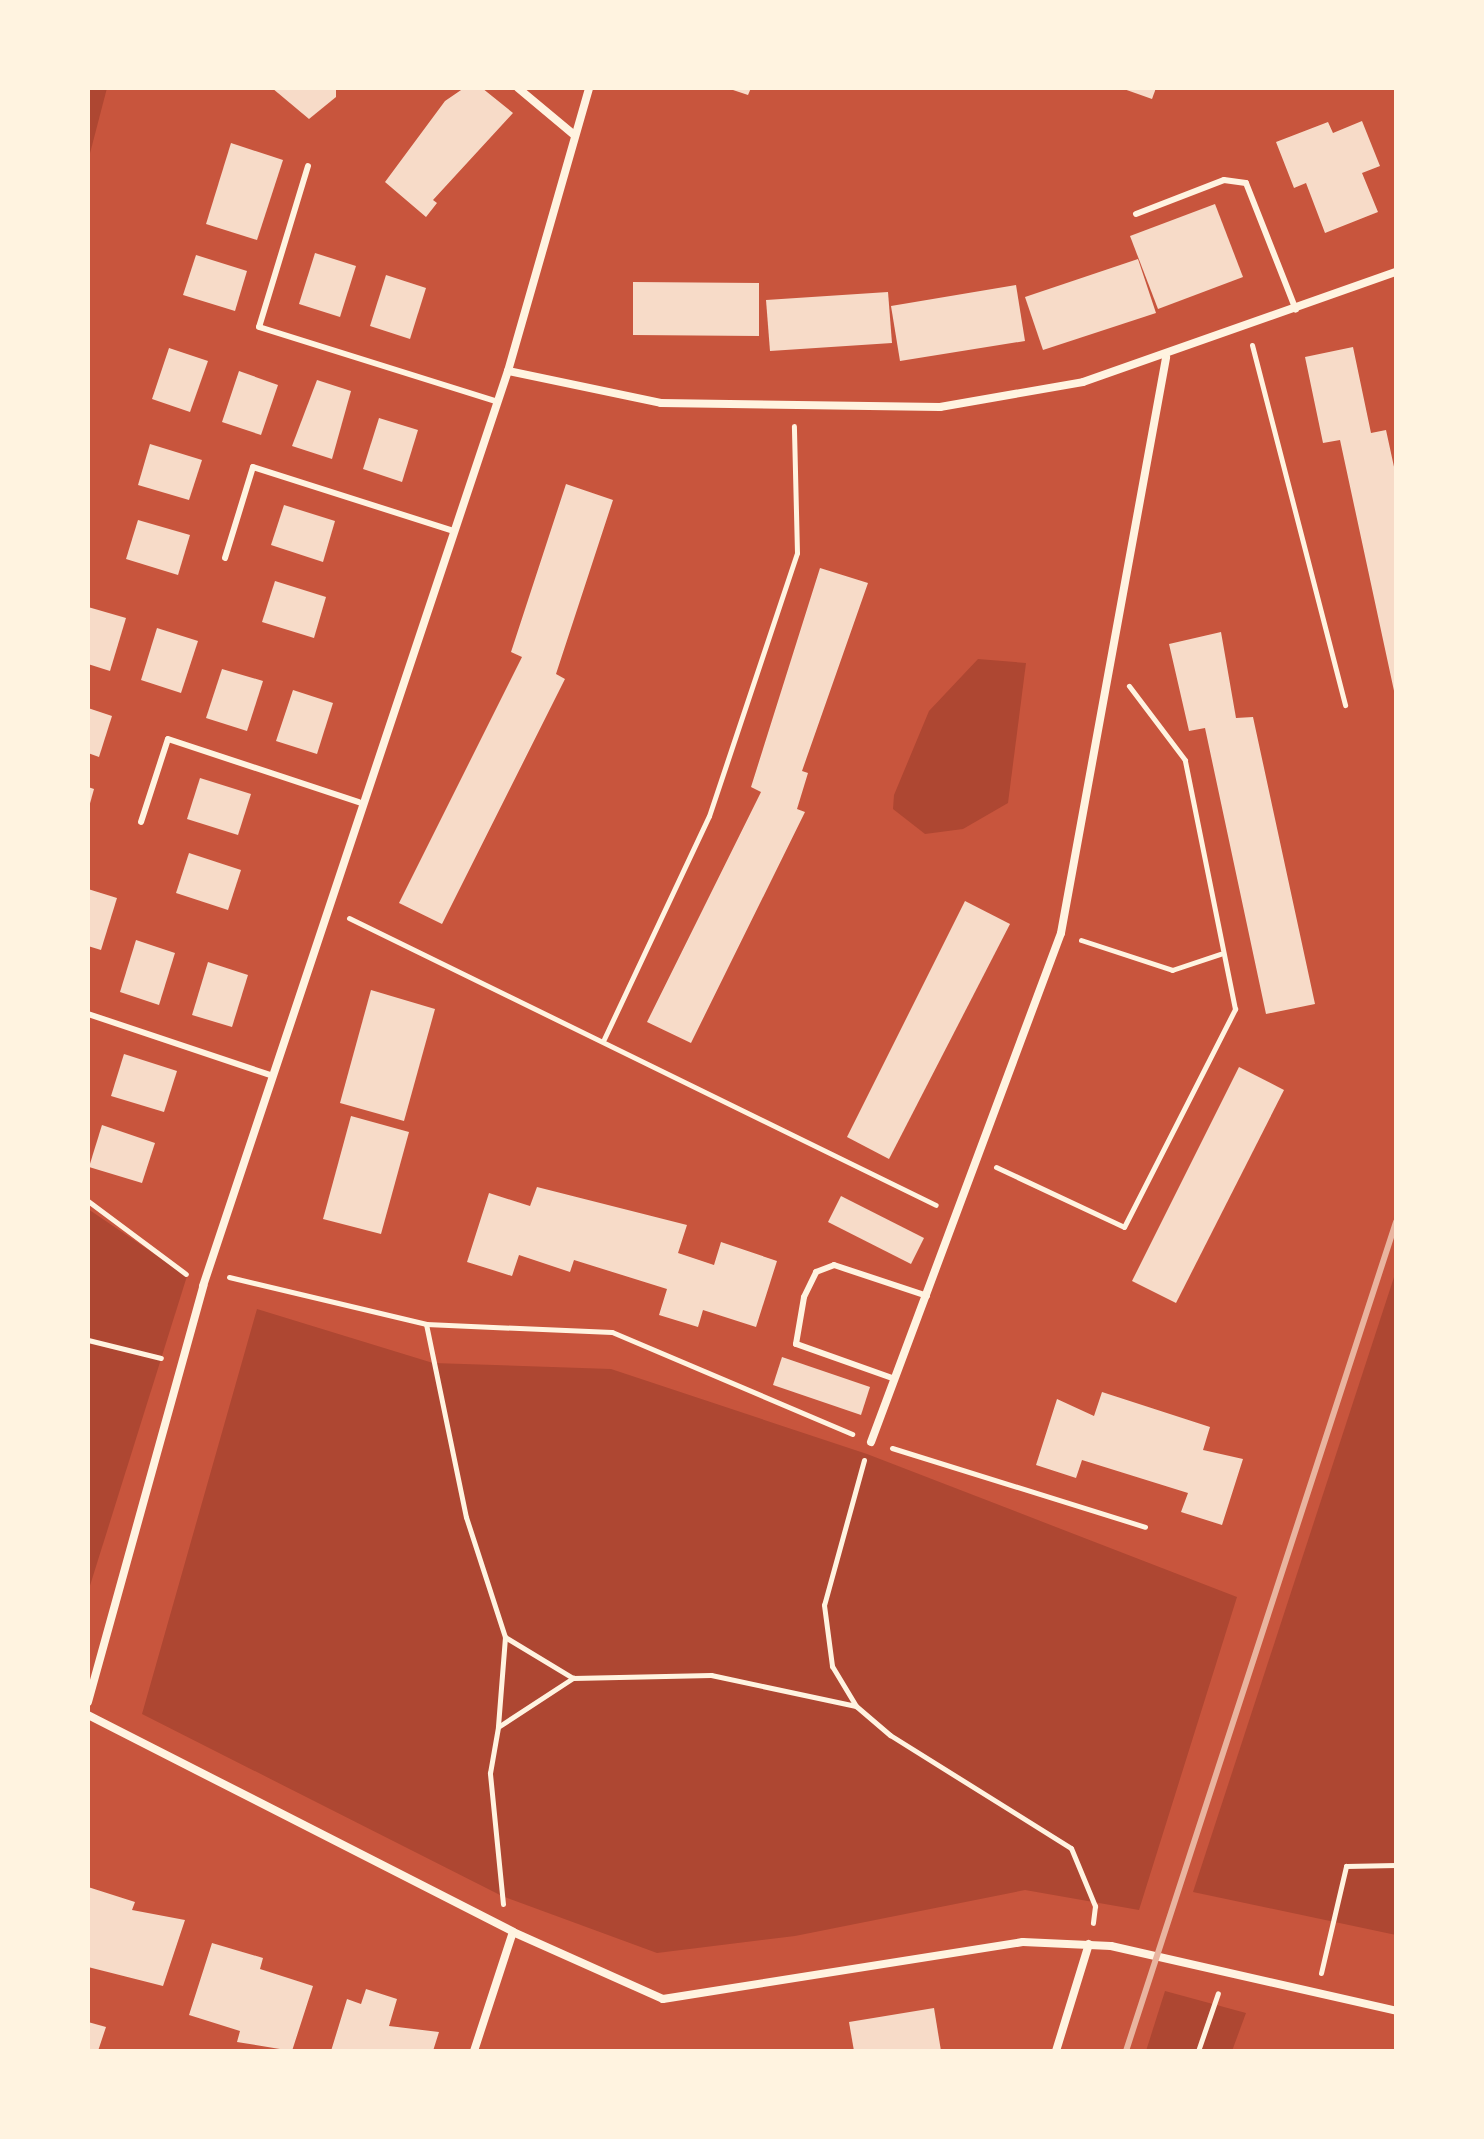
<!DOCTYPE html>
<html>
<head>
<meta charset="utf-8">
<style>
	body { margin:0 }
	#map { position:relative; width:1484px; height:2139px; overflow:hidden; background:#c8553d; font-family:"Public Sans",sans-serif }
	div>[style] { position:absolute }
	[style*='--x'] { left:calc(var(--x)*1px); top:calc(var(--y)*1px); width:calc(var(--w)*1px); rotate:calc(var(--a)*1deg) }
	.green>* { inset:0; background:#ae4732 }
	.building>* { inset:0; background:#f7dbc8 }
	.path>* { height:5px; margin:-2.5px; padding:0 2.5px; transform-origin:2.5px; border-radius:2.5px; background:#fff3e0 }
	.service>* { height:6px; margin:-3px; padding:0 3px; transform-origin:3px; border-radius:3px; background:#fff3e0 }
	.minor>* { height:8px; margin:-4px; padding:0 4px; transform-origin:4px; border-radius:4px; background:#fff3e0 }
	.rail>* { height:6px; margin:-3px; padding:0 3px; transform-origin:3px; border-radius:3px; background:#e9b49f }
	span { translate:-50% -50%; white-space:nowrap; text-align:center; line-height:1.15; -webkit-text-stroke:6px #fff3e0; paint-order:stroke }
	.frame { position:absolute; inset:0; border:90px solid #fff3e0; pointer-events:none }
</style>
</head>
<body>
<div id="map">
	<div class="green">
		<div style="clip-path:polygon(88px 88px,107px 88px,88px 161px)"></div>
		<div style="clip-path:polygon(978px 659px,1026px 663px,1008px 803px,963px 829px,925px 834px,893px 809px,894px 795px,929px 711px)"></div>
		<div style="clip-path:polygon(88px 1209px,187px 1276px,88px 1592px)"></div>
		<div style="clip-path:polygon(1396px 1271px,1396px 1935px,1193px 1892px)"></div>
		<div style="clip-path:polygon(257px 1309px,433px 1363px,611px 1369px,867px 1454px,1237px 1597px,1139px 1910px,1025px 1890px,795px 1936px,657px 1953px,502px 1896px,142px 1714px)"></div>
		<div style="clip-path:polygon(1165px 1991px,1246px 2013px,1232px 2051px,1146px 2051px)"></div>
	</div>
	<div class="building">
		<div style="clip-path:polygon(272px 88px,336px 88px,336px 97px,309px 119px)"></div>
		<div style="clip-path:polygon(464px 88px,482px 88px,513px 113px,433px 200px,437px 203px,426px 217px,385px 182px,445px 101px)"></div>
		<div style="clip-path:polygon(727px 88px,751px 88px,748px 95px)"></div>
		<div style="clip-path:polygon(1121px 88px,1156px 88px,1152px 99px)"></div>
		<div style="clip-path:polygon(1362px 121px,1380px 166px,1362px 173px,1378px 212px,1325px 233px,1306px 183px,1294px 188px,1276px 142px,1328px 122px,1333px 133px)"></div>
		<div style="clip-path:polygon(231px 143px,283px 160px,257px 240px,206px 224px)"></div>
		<div style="clip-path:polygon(1215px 204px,1243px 277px,1158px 309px,1130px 236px)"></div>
		<div style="clip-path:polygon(315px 253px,356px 266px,340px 317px,299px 304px)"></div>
		<div style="clip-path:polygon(196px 255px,247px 271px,235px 311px,183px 295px)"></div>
		<div style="clip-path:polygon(1138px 259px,1156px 313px,1043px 350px,1025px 297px)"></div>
		<div style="clip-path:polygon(386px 275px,426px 288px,410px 339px,370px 326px)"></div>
		<div style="clip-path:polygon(633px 282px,759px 283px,759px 336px,633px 335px)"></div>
		<div style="clip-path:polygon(1016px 285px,1025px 341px,900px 361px,891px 306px)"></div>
		<div style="clip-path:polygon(888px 292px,892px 343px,770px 351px,766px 300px)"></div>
		<div style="clip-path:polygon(1353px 347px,1371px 433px,1386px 430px,1396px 476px,1396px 700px,1340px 440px,1323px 443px,1305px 357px)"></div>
		<div style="clip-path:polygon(169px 348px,208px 361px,190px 412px,152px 399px)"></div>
		<div style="clip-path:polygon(239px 371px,278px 385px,261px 435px,222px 422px)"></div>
		<div style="clip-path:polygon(317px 380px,351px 391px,332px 459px,292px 446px)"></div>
		<div style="clip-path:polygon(379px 418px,418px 430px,402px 482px,363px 469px)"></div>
		<div style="clip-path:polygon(150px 444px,202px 460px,189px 500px,138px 485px)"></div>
		<div style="clip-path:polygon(566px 484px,613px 500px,556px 674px,565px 679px,442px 924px,399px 903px,522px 657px,511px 652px)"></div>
		<div style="clip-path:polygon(284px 505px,335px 521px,323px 562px,271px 545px)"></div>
		<div style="clip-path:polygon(138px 520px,190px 535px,178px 575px,126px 559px)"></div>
		<div style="clip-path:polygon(820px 568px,868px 583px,802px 771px,808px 773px,797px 809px,805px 812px,691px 1043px,647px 1022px,761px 792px,751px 787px)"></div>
		<div style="clip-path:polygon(275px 581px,326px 597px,314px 638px,262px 622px)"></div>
		<div style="clip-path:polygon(88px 607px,126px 618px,110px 671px,88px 664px)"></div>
		<div style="clip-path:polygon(157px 628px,198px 641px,181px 693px,141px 680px)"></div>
		<div style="clip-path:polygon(1221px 632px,1236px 718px,1253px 717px,1315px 1004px,1266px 1014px,1205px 728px,1189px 731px,1169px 644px)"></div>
		<div style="clip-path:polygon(222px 669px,263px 681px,247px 731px,206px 718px)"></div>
		<div style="clip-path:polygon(293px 690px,333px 703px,317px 754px,276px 741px)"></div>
		<div style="clip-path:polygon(88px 708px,112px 716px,99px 757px,88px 753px)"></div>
		<div style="clip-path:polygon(200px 778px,251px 794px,238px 835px,187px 819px)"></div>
		<div style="clip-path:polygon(88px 787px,94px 789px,89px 807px,88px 807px)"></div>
		<div style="clip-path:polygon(189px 853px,241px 870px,228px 910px,176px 893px)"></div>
		<div style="clip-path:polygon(88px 889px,117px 898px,101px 950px,88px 946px)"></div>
		<div style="clip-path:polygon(965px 901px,1010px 924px,889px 1159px,847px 1137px)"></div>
		<div style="clip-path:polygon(136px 940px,175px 953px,159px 1005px,120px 992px)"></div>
		<div style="clip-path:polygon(208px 962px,248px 975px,232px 1027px,192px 1015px)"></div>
		<div style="clip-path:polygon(371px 990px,435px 1009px,404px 1121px,340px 1103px)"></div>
		<div style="clip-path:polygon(124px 1054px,177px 1071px,164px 1112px,111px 1096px)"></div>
		<div style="clip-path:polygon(1239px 1067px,1284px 1090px,1176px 1303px,1132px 1281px)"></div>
		<div style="clip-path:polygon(351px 1116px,409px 1132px,381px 1234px,323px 1219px)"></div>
		<div style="clip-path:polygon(102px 1125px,155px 1143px,142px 1183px,89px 1167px)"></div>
		<div style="clip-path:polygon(537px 1187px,687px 1225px,678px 1253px,714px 1265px,721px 1242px,777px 1261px,756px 1327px,703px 1310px,698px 1327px,659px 1315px,667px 1289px,574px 1260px,570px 1272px,519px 1255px,512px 1276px,467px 1262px,489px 1193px,530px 1206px)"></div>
		<div style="clip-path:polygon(841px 1196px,924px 1238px,911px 1264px,828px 1222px)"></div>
		<div style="clip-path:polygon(782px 1357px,870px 1387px,861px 1415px,773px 1385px)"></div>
		<div style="clip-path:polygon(1102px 1392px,1210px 1427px,1203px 1450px,1243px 1459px,1222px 1525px,1181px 1512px,1188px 1493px,1082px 1460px,1076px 1478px,1036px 1465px,1057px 1399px,1094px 1416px)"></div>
		<div style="clip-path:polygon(88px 1887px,135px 1902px,132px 1910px,185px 1920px,163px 1986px,88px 1967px)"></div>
		<div style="clip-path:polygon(212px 1943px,263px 1958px,260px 1969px,313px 1986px,292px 2051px,237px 2042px,240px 2031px,189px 2015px)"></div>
		<div style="clip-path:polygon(366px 1989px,397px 1999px,389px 2026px,439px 2032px,433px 2051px,331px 2051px,347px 1999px,361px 2004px)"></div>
		<div style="clip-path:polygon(934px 2008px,941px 2051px,854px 2051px,849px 2022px)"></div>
		<div style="clip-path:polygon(88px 2022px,106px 2027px,98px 2051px,88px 2051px)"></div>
	</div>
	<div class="path">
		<div style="--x:1252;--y:345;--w:372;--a:75.5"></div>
		<div style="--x:349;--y:918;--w:653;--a:26.06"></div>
		<div style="--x:1081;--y:940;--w:96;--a:18.2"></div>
		<div style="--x:1172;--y:970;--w:51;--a:-18.4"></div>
		<div style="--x:604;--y:1039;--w:246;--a:-64.8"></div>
		<div style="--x:709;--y:816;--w:277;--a:-71.5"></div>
		<div style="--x:797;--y:553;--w:127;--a:-91.4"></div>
		<div style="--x:996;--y:1167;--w:141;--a:25.1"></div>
		<div style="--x:1124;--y:1227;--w:245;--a:-63"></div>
		<div style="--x:1235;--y:1009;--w:254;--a:-101.4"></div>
		<div style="--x:1185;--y:760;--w:93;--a:-127.1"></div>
		<div style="--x:88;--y:1201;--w:122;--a:36.7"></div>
		<div style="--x:229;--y:1277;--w:203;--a:13.4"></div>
		<div style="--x:426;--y:1324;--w:186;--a:2.5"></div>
		<div style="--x:612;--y:1332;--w:261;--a:23"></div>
		<div style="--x:426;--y:1324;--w:197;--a:78.3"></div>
		<div style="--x:466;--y:1517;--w:126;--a:72"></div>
		<div style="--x:505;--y:1637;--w:89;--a:94.5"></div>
		<div style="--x:88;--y:1340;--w:75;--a:13.9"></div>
		<div style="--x:892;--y:1448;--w:265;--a:17.3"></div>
		<div style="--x:864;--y:1460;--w:150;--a:105.4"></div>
		<div style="--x:824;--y:1605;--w:62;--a:82.5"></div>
		<div style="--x:832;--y:1666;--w:47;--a:59"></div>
		<div style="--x:856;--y:1706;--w:45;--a:40.5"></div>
		<div style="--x:890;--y:1735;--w:213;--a:32"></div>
		<div style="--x:1071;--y:1848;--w:63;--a:67.5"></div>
		<div style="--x:1095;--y:1906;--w:17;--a:97"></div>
		<div style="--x:505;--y:1637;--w:79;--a:31.1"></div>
		<div style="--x:503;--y:1904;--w:132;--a:-95.7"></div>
		<div style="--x:490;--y:1773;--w:47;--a:-80.1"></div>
		<div style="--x:498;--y:1727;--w:90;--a:-33.2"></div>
		<div style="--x:573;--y:1678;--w:138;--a:-1.2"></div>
		<div style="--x:711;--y:1675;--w:147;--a:12.1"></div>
		<div style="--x:1321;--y:1973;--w:110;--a:-76.8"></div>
		<div style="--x:1346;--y:1866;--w:50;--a:-1.1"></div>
		<div style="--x:1198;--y:2051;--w:61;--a:-71"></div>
	</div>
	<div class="service">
		<div style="--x:308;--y:166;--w:168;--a:106.9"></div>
		<div style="--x:259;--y:327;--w:250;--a:17.4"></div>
		<div style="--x:1136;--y:214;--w:94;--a:-21.1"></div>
		<div style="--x:1224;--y:180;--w:22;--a:8"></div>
		<div style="--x:1246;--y:183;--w:136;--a:68.5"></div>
		<div style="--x:225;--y:558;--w:95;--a:-72.9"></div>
		<div style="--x:253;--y:467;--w:211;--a:17.7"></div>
		<div style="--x:141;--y:822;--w:87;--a:-72"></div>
		<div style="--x:168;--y:739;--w:201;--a:18.3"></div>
		<div style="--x:88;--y:1014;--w:195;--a:18.5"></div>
		<div style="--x:895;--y:1379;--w:105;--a:-160.5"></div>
		<div style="--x:796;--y:1344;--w:48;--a:-80.3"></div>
		<div style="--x:804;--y:1297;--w:28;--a:-64"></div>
		<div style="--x:816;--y:1272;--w:19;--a:-21"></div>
		<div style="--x:834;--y:1265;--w:98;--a:18.4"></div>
	</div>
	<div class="minor">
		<div style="--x:518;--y:88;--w:72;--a:39.9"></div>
		<div style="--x:508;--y:371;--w:156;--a:11.8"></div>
		<div style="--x:661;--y:403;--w:279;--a:0.8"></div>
		<div style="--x:940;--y:407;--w:145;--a:-9.9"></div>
		<div style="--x:1083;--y:382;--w:332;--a:-19.4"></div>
		<div style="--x:871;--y:1442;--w:543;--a:-69.53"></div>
		<div style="--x:1061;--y:933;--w:585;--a:-79.65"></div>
		<div style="--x:88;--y:1702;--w:432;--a:-74.5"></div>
		<div style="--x:203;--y:1286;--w:964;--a:-71.57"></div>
		<div style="--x:508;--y:371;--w:294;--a:-74"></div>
		<div style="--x:88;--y:1715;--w:477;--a:27"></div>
		<div style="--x:513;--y:1932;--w:164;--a:24.1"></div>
		<div style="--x:663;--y:1999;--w:364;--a:-9"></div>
		<div style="--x:1023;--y:1942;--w:88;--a:2.6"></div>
		<div style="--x:1111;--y:1946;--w:292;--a:12.8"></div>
		<div style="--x:474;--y:2051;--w:125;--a:-71.9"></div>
		<div style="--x:1056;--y:2051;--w:112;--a:-72.9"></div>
	</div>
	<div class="rail">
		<div style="--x:1126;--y:2051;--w:872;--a:-71.96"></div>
	</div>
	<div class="frame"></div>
</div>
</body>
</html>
